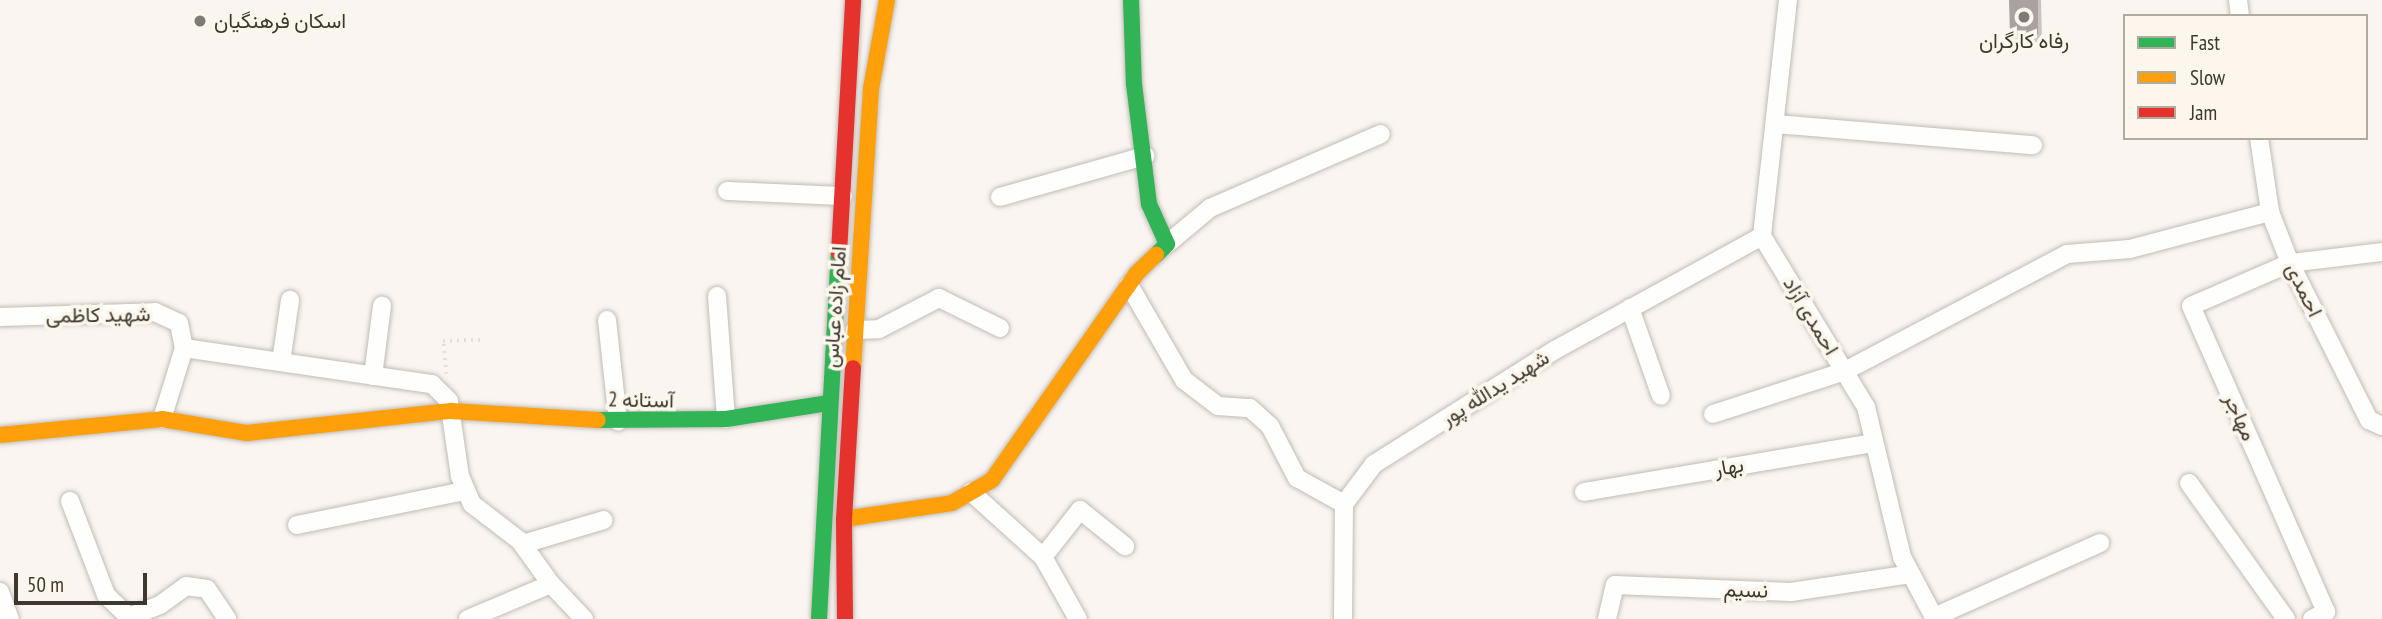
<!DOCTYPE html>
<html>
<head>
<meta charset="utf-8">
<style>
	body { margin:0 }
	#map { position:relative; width:2382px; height:619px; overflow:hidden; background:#faf5f0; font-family:"PT Sans Narrow",Vazirmatn,sans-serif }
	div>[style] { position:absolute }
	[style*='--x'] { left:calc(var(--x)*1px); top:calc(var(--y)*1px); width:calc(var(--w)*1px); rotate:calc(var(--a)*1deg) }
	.shadow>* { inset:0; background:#0003 }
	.building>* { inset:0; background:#aaa2a0 }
	.path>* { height:3.5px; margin-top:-1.75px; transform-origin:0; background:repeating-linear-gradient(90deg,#e2e1df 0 2px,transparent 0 7px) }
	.roads { filter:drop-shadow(0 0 2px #c1bcb6) drop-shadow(0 0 2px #c1bcb6) }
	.street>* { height:18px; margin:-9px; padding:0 9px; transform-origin:9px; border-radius:9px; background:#fefefd }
	.fast>* { height:16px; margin:-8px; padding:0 8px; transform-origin:8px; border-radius:8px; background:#30b455 }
	.slow>* { height:16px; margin:-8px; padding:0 8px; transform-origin:8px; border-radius:8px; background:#ff9f0a }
	.jam>* { height:16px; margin:-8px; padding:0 8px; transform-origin:8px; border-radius:8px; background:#e5322d }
	.dots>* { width:19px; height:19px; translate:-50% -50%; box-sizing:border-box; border:4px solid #fdf6ed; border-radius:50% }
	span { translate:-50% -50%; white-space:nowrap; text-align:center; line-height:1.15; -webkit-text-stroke:7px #fdf6ed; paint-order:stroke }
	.poi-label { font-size:21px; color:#3f382f }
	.left { translate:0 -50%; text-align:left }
	.street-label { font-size:21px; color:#3f382f }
	.legend { position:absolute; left:2123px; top:14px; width:245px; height:126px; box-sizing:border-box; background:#fdf6ed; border:2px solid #b1aaa1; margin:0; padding:9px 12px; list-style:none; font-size:21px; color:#3f382f }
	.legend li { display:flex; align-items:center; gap:14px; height:35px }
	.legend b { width:35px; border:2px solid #b1aaa1 }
	.scale { position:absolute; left:14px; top:573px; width:133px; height:32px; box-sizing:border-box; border:4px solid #3f382f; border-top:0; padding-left:9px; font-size:21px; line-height:24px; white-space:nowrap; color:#3f382f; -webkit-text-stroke:5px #fdf6ed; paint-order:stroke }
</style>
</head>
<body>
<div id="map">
	<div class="shadow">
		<div style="clip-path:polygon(2010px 0,2041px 0,2042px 42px,2016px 44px)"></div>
	</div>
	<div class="building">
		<div style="clip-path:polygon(2009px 0,2038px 0,2038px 34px,2010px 36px)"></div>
	</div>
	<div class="path">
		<div style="--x:446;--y:374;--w:33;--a:-95"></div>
		<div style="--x:443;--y:341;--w:37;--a:-2"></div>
	</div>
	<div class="roads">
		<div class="street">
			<div style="--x:1788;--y:0;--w:237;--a:96.3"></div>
			<div style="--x:1762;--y:236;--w:200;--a:58.7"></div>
			<div style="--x:1866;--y:407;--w:154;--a:76.5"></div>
			<div style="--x:1902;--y:557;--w:70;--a:62"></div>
			<div style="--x:2238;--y:0;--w:16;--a:83"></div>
			<div style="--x:1775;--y:124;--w:259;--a:4.7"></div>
			<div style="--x:2259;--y:138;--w:75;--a:81.5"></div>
			<div style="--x:2270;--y:212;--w:55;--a:68.6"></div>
			<div style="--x:2290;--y:263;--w:176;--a:63.3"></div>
			<div style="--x:2369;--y:420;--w:14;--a:25"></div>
			<div style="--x:727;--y:191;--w:116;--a:2.5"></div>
			<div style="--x:1000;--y:197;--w:151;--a:-15.8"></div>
			<div style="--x:1167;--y:244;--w:56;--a:-39.9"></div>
			<div style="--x:1210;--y:208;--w:186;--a:-23.4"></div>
			<div style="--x:1129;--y:285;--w:110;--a:59.9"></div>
			<div style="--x:1184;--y:380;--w:43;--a:37.4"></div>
			<div style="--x:1218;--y:406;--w:32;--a:4"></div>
			<div style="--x:1250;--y:408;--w:27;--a:42"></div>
			<div style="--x:1270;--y:426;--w:59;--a:62.6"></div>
			<div style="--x:1297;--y:478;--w:54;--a:29"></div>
			<div style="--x:717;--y:296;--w:123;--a:85.8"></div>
			<div style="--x:1630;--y:308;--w:93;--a:70.6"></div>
			<div style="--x:0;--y:317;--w:155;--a:-1.8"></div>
			<div style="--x:155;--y:312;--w:26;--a:25"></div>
			<div style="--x:179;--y:323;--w:25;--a:79"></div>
			<div style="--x:184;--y:348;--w:74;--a:107.2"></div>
			<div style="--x:607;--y:320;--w:102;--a:83.8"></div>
			<div style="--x:855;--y:330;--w:24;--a:-2"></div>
			<div style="--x:879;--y:329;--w:68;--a:-27.3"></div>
			<div style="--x:939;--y:298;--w:68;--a:26.2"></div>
			<div style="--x:184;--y:348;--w:251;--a:8.3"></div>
			<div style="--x:432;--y:384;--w:24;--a:45"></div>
			<div style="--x:449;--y:401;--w:76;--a:81.7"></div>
			<div style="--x:460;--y:476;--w:30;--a:67"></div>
			<div style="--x:472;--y:504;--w:61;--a:37.6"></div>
			<div style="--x:520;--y:541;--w:53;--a:54.2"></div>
			<div style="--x:551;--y:584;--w:48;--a:46.7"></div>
			<div style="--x:281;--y:362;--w:63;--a:-81.7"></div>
			<div style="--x:373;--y:376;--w:71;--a:-82.7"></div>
			<div style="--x:1713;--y:414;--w:139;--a:-18"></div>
			<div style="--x:1845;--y:371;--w:251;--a:-27.8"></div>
			<div style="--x:2067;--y:254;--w:63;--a:-4.5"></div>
			<div style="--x:2130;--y:249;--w:145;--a:-14.8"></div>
			<div style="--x:2189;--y:483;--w:167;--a:54.5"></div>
			<div style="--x:971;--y:492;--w:97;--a:42.1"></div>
			<div style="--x:1043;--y:557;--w:71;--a:60.6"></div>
			<div style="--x:1584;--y:492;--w:294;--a:-9.6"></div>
			<div style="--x:70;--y:501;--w:101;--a:69"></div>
			<div style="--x:106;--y:595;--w:32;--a:44"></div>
			<div style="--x:129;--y:617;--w:33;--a:-21"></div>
			<div style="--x:160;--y:605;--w:32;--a:-36"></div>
			<div style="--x:186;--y:586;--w:21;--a:8"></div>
			<div style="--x:207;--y:589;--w:36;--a:56"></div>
			<div style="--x:297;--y:525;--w:170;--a:-11.5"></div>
			<div style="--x:523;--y:544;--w:84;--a:-16.5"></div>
			<div style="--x:1043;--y:557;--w:60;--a:-51.8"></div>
			<div style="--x:1080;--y:510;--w:58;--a:38.7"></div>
			<div style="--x:0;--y:592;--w:29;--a:70"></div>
			<div style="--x:1934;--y:617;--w:182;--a:-24"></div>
			<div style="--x:468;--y:619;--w:90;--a:-22.9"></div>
			<div style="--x:1343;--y:619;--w:115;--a:-89.5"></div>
			<div style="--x:1344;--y:504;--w:50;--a:-53.1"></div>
			<div style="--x:1374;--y:464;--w:214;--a:-32.2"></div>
			<div style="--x:1555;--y:350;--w:236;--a:-28.8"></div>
			<div style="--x:1607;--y:619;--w:35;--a:-77"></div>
			<div style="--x:1615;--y:585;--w:176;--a:2.3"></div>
			<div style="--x:1791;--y:592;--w:121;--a:-8.5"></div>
			<div style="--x:2312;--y:619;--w:16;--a:-27"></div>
			<div style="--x:2326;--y:612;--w:334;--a:-113.8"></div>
			<div style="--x:2191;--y:306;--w:108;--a:-23.5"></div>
			<div style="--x:2290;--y:263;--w:93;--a:-6.8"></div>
		</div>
		<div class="fast">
			<div style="--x:1131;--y:0;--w:84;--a:88"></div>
			<div style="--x:1134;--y:84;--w:121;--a:82.9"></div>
			<div style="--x:1149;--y:204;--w:44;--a:65.8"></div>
			<div style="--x:1167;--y:244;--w:16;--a:135"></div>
			<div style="--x:598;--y:420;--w:128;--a:-0.4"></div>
			<div style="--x:726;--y:419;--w:103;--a:-8.9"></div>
			<div style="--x:819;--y:619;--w:367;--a:-86.9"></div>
		</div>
		<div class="slow">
			<div style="--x:853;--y:368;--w:280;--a:-86.3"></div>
			<div style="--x:871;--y:89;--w:90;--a:-79.8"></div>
			<div style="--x:0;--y:435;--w:163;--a:-5.6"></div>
			<div style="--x:162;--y:419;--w:86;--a:9.4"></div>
			<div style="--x:247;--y:433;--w:205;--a:-6.2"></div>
			<div style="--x:451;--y:411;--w:147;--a:3.5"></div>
			<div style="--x:844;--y:519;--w:109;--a:-8.4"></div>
			<div style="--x:952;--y:503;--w:46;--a:-29.9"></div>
			<div style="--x:992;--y:480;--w:251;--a:-55"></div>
			<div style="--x:1136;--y:274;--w:28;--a:-44"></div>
		</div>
		<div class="jam">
			<div style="--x:839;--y:253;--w:253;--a:-86.8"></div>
			<div style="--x:845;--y:619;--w:100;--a:-90.6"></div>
			<div style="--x:844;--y:519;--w:151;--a:-86.6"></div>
		</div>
	</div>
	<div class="dots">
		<div style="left:2024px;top:17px;background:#807a73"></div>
		<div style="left:200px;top:21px;background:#807a73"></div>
	</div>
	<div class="poi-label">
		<span class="left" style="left:214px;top:21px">اسکان فرهنگیان</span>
		<span style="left:2024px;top:41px">رفاه کارگران</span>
	</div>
	<div class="street-label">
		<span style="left:2304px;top:290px;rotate:64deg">احمدی</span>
		<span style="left:835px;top:307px;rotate:-86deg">امام زاده عباس</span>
		<span style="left:98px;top:315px;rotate:-1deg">شهید کاظمی</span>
		<span style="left:1811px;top:316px;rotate:59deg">احمدی آزاد</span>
		<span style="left:1495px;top:388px;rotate:-32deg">شهید یدالله پور</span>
		<span style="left:641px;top:400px;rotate:1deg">آستانه 2</span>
		<span style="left:2240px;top:417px;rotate:66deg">مهاجر</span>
		<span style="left:1729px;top:467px;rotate:-10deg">بهار</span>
		<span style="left:1746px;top:590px;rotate:2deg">نسیم</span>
	</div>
	<ul class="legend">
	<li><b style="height:9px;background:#30b455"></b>Fast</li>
	<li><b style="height:9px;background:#ff9f0a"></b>Slow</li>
	<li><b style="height:9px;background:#e5322d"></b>Jam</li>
	</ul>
	<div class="scale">50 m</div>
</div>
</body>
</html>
